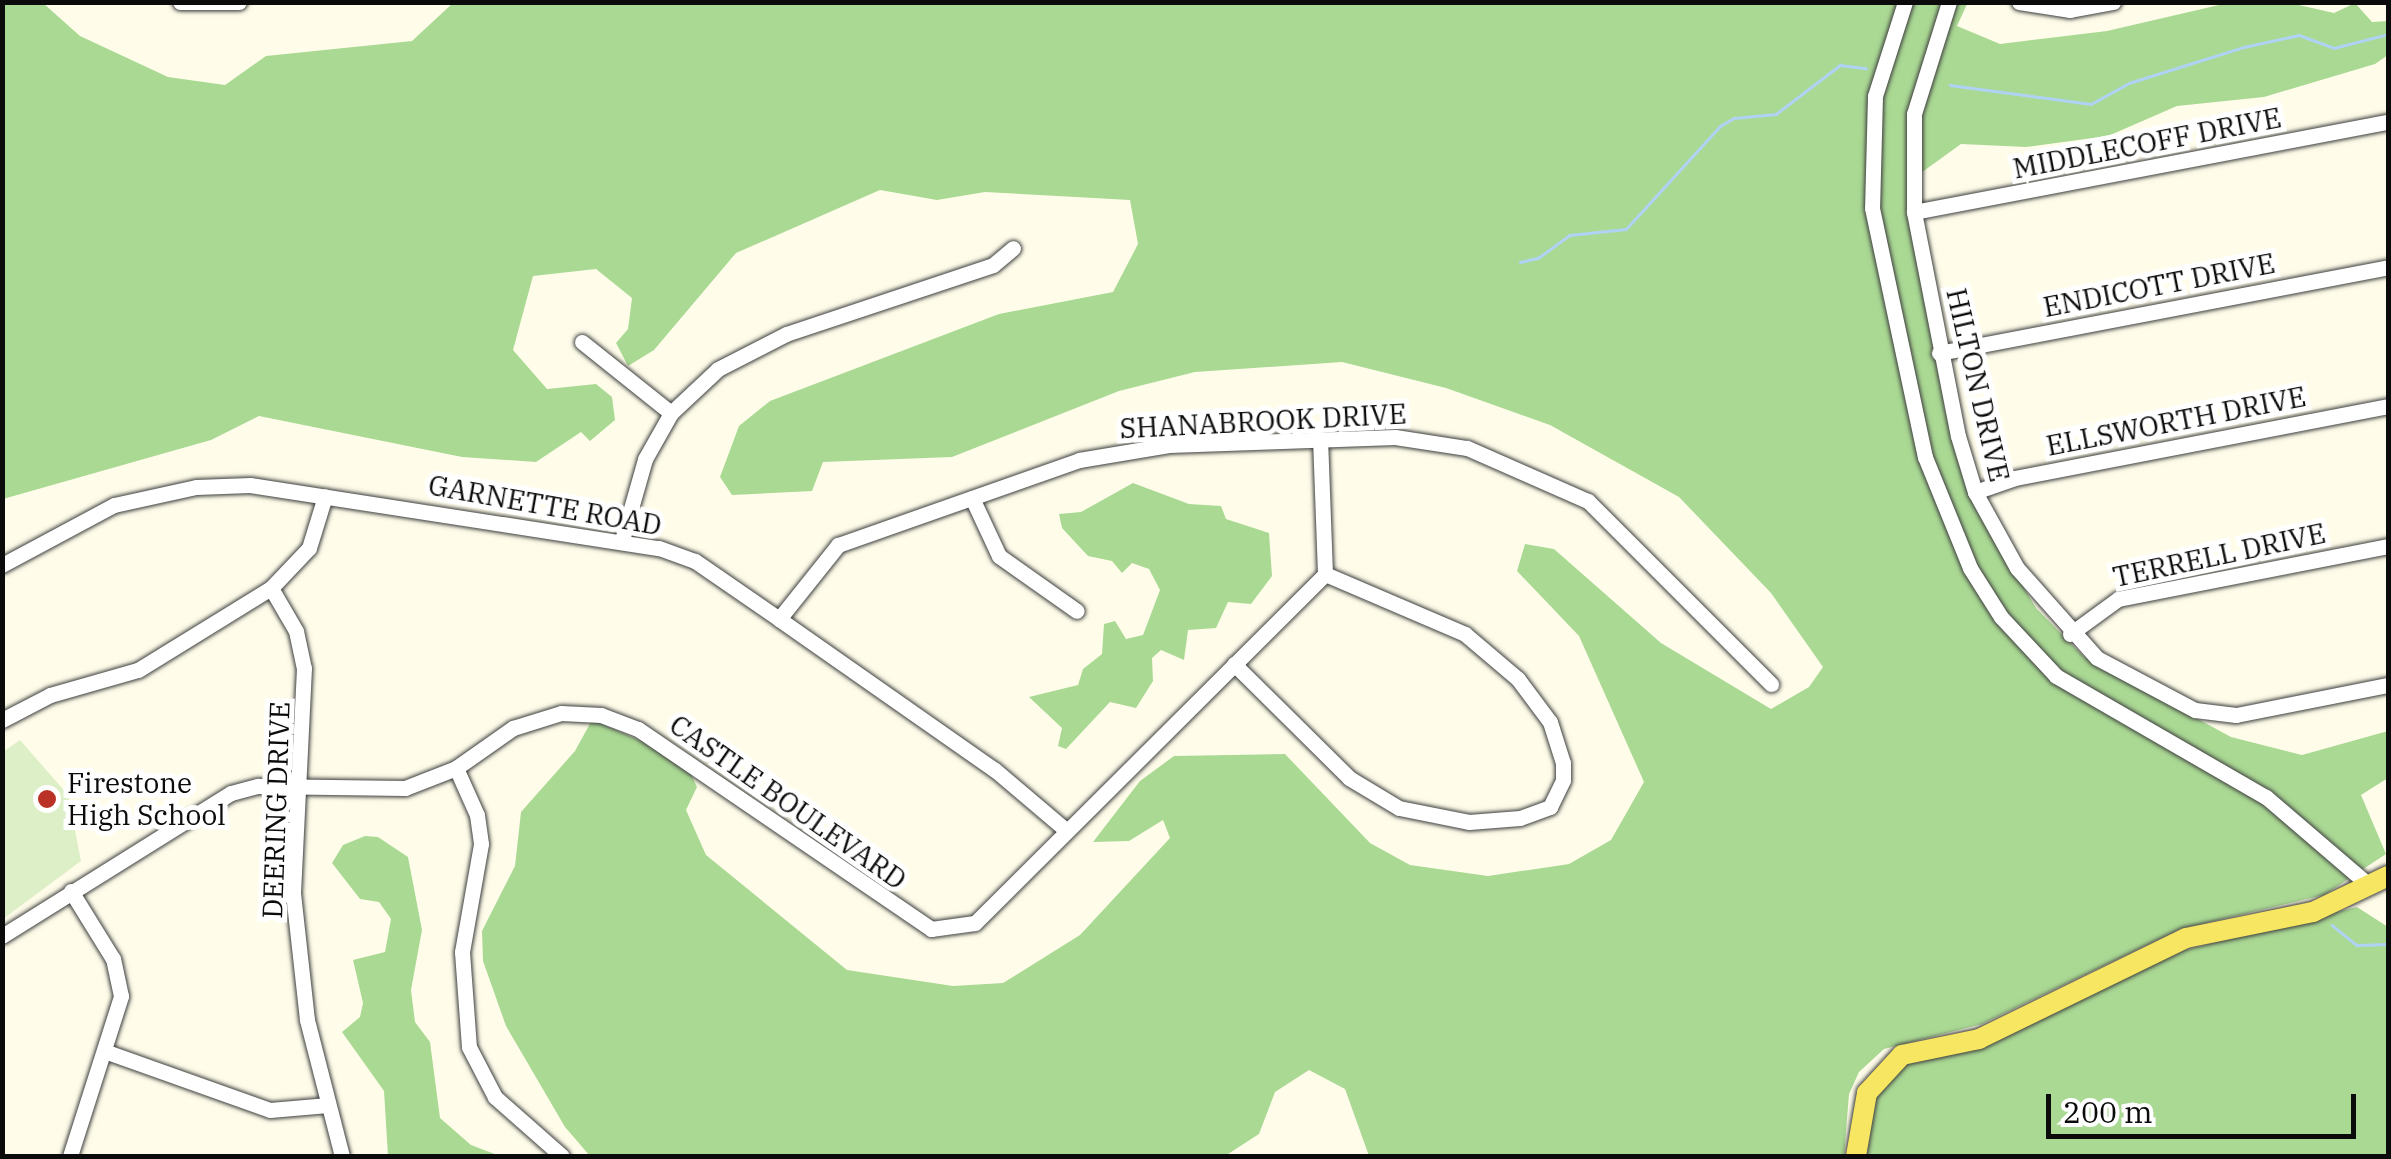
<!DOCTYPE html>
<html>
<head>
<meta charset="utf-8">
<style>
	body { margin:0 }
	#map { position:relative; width:2391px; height:1159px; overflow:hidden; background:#fffdea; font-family:"IBM Plex Serif",serif }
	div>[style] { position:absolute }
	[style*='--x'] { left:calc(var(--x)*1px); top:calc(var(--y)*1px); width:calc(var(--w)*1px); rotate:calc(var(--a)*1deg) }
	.forest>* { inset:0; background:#aad994 }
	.pitch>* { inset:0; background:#dcefc7 }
	.stream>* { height:2.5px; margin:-1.25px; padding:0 1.25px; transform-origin:1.25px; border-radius:1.25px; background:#b0d2f5 }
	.roads { filter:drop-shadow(0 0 2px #3e3e3e) drop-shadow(0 0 2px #3e3e3e) }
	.minor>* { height:15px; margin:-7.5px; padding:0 7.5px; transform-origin:7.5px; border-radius:7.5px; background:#fff }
	.major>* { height:20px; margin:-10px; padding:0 10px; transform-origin:10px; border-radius:10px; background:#f7e662 }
	.dots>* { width:28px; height:28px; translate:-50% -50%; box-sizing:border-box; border:5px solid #fff; border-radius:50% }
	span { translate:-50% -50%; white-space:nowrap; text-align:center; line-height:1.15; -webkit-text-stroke:10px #fff; paint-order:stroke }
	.street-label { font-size:28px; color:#0b0b0b }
	.poi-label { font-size:28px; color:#0b0b0b }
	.left { translate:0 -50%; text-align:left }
	.frame { position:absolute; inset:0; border:5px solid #0b0b0b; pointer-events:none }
	.scale { position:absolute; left:2046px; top:1094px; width:310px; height:45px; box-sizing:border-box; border:5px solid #0b0b0b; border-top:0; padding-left:12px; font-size:30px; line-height:35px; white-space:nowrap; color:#0b0b0b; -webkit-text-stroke:8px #fff; paint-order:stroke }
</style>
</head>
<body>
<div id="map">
	<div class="forest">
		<div style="clip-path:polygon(454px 2px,1968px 2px,1957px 26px,2000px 44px,2107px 31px,2232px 2px,2290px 3px,2334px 13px,2355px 3px,2372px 22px,2388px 21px,2388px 55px,2375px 64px,2264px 97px,2177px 106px,2108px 136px,2026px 147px,1961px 144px,1907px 183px,1945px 410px,1963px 471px,1981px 516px,2036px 608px,2084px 657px,2231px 737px,2302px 755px,2388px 731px,2388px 778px,2361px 795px,2386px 854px,2324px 895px,2180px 929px,1982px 1024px,1884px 1049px,1859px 1072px,1849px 1094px,1844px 1156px,1369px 1156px,1345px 1089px,1309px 1070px,1275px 1092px,1259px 1134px,1225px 1156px,590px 1156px,565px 1127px,506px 1026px,483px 961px,482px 931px,515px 866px,521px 812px,575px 751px,592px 720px,646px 743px,690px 772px,697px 787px,686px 810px,706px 855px,847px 970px,953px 986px,1003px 983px,1080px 935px,1170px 838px,1163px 820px,1129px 841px,1093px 842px,1140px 781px,1174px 756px,1285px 754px,1370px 843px,1410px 865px,1488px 876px,1569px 864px,1611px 840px,1644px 782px,1579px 636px,1517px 571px,1525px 544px,1554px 549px,1661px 643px,1771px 709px,1809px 687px,1823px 667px,1771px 593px,1679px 497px,1550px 425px,1446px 388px,1342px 362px,1195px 372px,1119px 391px,952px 457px,823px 462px,812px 491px,732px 495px,720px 477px,739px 426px,770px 401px,999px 314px,1113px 292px,1138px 244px,1130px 200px,985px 192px,937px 200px,880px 190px,736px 253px,654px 350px,628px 366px,616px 343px,628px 329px,632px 298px,596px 269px,533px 276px,513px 350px,547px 389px,596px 384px,612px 397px,615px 420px,590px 441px,581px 432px,536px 462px,462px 457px,259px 416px,211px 440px,3px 499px,3px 3px,43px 3px,80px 36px,168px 77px,225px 85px,266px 56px,412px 41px)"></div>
		<div style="clip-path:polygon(1133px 483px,1189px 504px,1221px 506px,1226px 519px,1269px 533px,1272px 576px,1251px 604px,1228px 602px,1216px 628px,1188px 630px,1184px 660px,1161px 650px,1152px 658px,1153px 681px,1136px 708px,1110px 702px,1066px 749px,1058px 746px,1062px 728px,1029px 697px,1078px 685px,1083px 669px,1102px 654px,1104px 624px,1115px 621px,1126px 639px,1143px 635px,1160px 590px,1149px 569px,1132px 563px,1122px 573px,1112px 561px,1088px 556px,1062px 528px,1059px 514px,1081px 512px)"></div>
		<div style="clip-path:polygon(365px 836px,378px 837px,408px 857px,422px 930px,411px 990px,415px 1022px,430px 1042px,440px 1118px,471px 1145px,500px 1156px,388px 1156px,384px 1091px,342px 1032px,360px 1017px,363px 1003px,353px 960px,385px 952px,391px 919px,379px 902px,360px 899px,332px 863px,343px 845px)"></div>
		<div style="clip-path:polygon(2357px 907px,2388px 927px,2388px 1156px,1866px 1156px,1877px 1093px,1910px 1061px,2185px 950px)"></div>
	</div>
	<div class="pitch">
		<div style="clip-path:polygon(20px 740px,68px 795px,81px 861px,3px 919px,3px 752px)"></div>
	</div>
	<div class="stream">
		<div style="--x:1950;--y:85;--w:142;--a:7.7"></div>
		<div style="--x:2091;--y:104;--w:43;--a:-28.9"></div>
		<div style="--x:2129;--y:83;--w:121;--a:-17.4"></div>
		<div style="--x:2244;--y:47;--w:56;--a:-12.3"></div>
		<div style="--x:2299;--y:35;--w:37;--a:20"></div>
		<div style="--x:2334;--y:48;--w:56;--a:-14.5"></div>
		<div style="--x:1520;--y:262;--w:18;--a:-13"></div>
		<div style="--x:1538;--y:258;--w:39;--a:-36"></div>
		<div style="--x:1570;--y:235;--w:56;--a:-6.1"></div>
		<div style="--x:1626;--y:229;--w:139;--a:-47.6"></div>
		<div style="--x:1720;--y:126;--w:16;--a:-30"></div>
		<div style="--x:1734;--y:118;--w:42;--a:-5.4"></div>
		<div style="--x:1776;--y:114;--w:81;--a:-37.4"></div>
		<div style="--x:1840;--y:65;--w:26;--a:7"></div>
		<div style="--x:2332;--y:925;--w:32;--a:39"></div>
		<div style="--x:2357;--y:945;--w:31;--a:-2"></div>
	</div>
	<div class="roads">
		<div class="minor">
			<div style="--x:180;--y:2;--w:59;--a:0"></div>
			<div style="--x:1905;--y:2;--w:99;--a:107.7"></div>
			<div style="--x:1875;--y:96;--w:112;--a:91.5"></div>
			<div style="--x:1872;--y:208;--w:255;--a:78"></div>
			<div style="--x:1925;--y:457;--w:120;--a:67.9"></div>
			<div style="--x:1970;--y:568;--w:58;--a:57.7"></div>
			<div style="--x:2001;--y:617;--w:81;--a:47"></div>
			<div style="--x:2056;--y:676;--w:242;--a:30"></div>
			<div style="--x:2266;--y:797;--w:137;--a:40.6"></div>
			<div style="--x:1949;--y:2;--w:117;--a:107.4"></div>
			<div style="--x:1914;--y:114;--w:98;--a:90"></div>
			<div style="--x:1914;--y:212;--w:228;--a:78.9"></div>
			<div style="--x:1958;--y:436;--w:59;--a:73.1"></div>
			<div style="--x:1975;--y:492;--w:87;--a:61.1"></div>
			<div style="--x:2017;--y:568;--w:120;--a:48.4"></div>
			<div style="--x:2097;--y:658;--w:111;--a:28"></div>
			<div style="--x:2195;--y:710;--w:41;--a:7"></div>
			<div style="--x:2236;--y:715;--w:155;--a:-11.2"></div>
			<div style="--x:2019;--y:2;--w:52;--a:8.9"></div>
			<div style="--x:2070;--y:10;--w:44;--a:-10.5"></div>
			<div style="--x:1914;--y:212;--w:482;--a:-10.8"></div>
			<div style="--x:582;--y:342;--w:114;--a:38.6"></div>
			<div style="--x:1939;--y:353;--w:457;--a:-10.8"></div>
			<div style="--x:1975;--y:492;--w:42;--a:-19.3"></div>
			<div style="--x:2015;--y:478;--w:380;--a:-10.9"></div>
			<div style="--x:972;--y:498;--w:64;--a:65"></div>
			<div style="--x:999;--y:556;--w:95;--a:35.2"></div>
			<div style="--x:622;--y:540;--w:84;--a:-74.1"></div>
			<div style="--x:645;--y:459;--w:53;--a:-60.5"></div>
			<div style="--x:671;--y:413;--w:64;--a:-43.1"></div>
			<div style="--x:718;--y:369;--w:76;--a:-27.2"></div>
			<div style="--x:786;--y:334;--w:218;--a:-18.4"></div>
			<div style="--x:993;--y:265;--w:26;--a:-40"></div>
			<div style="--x:2;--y:565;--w:127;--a:-28.2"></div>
			<div style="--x:114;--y:505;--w:84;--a:-12.4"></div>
			<div style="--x:196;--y:487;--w:54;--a:-2.1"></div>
			<div style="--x:250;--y:485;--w:414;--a:8.8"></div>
			<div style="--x:659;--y:548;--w:38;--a:20"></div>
			<div style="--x:695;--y:561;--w:102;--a:34.6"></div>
			<div style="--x:779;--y:619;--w:264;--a:35"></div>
			<div style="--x:995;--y:770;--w:94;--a:40.3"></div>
			<div style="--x:271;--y:588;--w:50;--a:59.8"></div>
			<div style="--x:296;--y:631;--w:38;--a:78"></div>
			<div style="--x:304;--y:668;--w:225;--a:92.8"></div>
			<div style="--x:293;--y:893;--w:128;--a:83.7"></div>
			<div style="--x:307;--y:1020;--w:140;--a:75.6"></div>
			<div style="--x:779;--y:619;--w:95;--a:-51.4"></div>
			<div style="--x:838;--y:545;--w:256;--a:-19.4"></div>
			<div style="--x:1079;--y:460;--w:91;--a:-9.5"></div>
			<div style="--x:1169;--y:445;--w:226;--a:-2"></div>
			<div style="--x:1395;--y:437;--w:73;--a:8.7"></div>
			<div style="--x:1467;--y:448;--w:132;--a:23.7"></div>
			<div style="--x:1588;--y:501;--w:259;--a:45"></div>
			<div style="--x:2070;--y:634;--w:59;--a:-36.1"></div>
			<div style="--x:2118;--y:599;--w:275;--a:-11.1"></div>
			<div style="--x:1234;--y:664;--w:162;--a:44.7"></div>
			<div style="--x:1349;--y:778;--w:58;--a:31"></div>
			<div style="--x:1399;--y:808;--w:71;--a:11.3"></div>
			<div style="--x:1469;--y:822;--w:51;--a:-4.5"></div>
			<div style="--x:1520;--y:818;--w:32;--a:-20"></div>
			<div style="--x:1550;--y:807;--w:30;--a:-64"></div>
			<div style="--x:1563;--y:780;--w:17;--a:-90"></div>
			<div style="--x:1563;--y:763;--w:43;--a:-107.6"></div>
			<div style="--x:1550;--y:722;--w:54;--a:-126.7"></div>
			<div style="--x:1518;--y:679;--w:70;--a:-139.7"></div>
			<div style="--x:1465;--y:634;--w:152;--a:-156.8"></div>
			<div style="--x:2;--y:720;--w:54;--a:-27.5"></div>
			<div style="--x:50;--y:695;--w:91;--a:-15.9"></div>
			<div style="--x:138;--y:670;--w:156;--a:-31.7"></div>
			<div style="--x:271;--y:588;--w:55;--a:-46.5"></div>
			<div style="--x:309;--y:548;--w:54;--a:-72.9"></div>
			<div style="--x:456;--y:768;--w:51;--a:65.9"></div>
			<div style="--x:477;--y:815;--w:29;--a:82"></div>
			<div style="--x:481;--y:844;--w:110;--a:100"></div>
			<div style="--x:462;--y:952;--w:95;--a:85.8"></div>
			<div style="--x:469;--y:1047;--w:56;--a:62.5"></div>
			<div style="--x:495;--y:1097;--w:89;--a:41.4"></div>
			<div style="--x:2;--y:936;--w:270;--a:-32"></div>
			<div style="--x:231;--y:793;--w:28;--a:-15"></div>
			<div style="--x:258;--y:786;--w:147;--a:0.8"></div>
			<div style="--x:405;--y:788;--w:55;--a:-21.4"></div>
			<div style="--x:456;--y:768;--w:70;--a:-35.1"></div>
			<div style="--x:513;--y:728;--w:50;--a:-17.4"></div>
			<div style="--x:561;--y:713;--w:40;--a:2.9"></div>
			<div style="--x:601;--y:715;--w:40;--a:21"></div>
			<div style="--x:638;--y:729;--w:355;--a:34.3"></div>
			<div style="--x:931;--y:929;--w:44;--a:-7.8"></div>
			<div style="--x:975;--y:923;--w:494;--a:-44.9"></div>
			<div style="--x:1325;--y:574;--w:135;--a:-92.1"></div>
			<div style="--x:107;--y:1052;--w:173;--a:19.6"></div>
			<div style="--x:270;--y:1110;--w:58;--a:-4.9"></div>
			<div style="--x:70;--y:1156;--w:168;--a:-72.3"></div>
			<div style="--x:121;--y:996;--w:38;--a:-102"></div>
			<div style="--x:113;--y:959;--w:80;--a:-121.7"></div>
		</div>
		<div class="major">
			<div style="--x:1856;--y:1156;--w:64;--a:-80.1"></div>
			<div style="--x:1867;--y:1093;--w:52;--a:-47.4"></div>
			<div style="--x:1902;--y:1055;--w:79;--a:-11.7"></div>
			<div style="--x:1979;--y:1039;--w:230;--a:-26"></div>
			<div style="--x:2186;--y:938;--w:130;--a:-11.6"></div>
			<div style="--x:2313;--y:912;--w:83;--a:-25.6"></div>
		</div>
	</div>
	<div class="dots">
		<div style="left:47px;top:799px;background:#ba3125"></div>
	</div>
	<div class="street-label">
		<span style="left:2147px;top:143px;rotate:-11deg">MIDDLECOFF DRIVE</span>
		<span style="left:2159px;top:285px;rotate:-11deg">ENDICOTT DRIVE</span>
		<span style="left:1978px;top:385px;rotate:77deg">HILTON DRIVE</span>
		<span style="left:1263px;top:421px;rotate:-3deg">SHANABROOK DRIVE</span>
		<span style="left:2176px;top:421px;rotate:-11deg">ELLSWORTH DRIVE</span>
		<span style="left:545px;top:505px;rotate:10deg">GARNETTE ROAD</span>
		<span style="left:2219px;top:555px;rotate:-12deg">TERRELL DRIVE</span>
		<span style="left:788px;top:802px;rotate:35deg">CASTLE BOULEVARD</span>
		<span style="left:276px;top:810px;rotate:-88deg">DEERING DRIVE</span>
	</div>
	<div class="poi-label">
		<span class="left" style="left:67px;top:799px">Firestone<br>High School</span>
	</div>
	<div class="frame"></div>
	<div class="scale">200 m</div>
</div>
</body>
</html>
